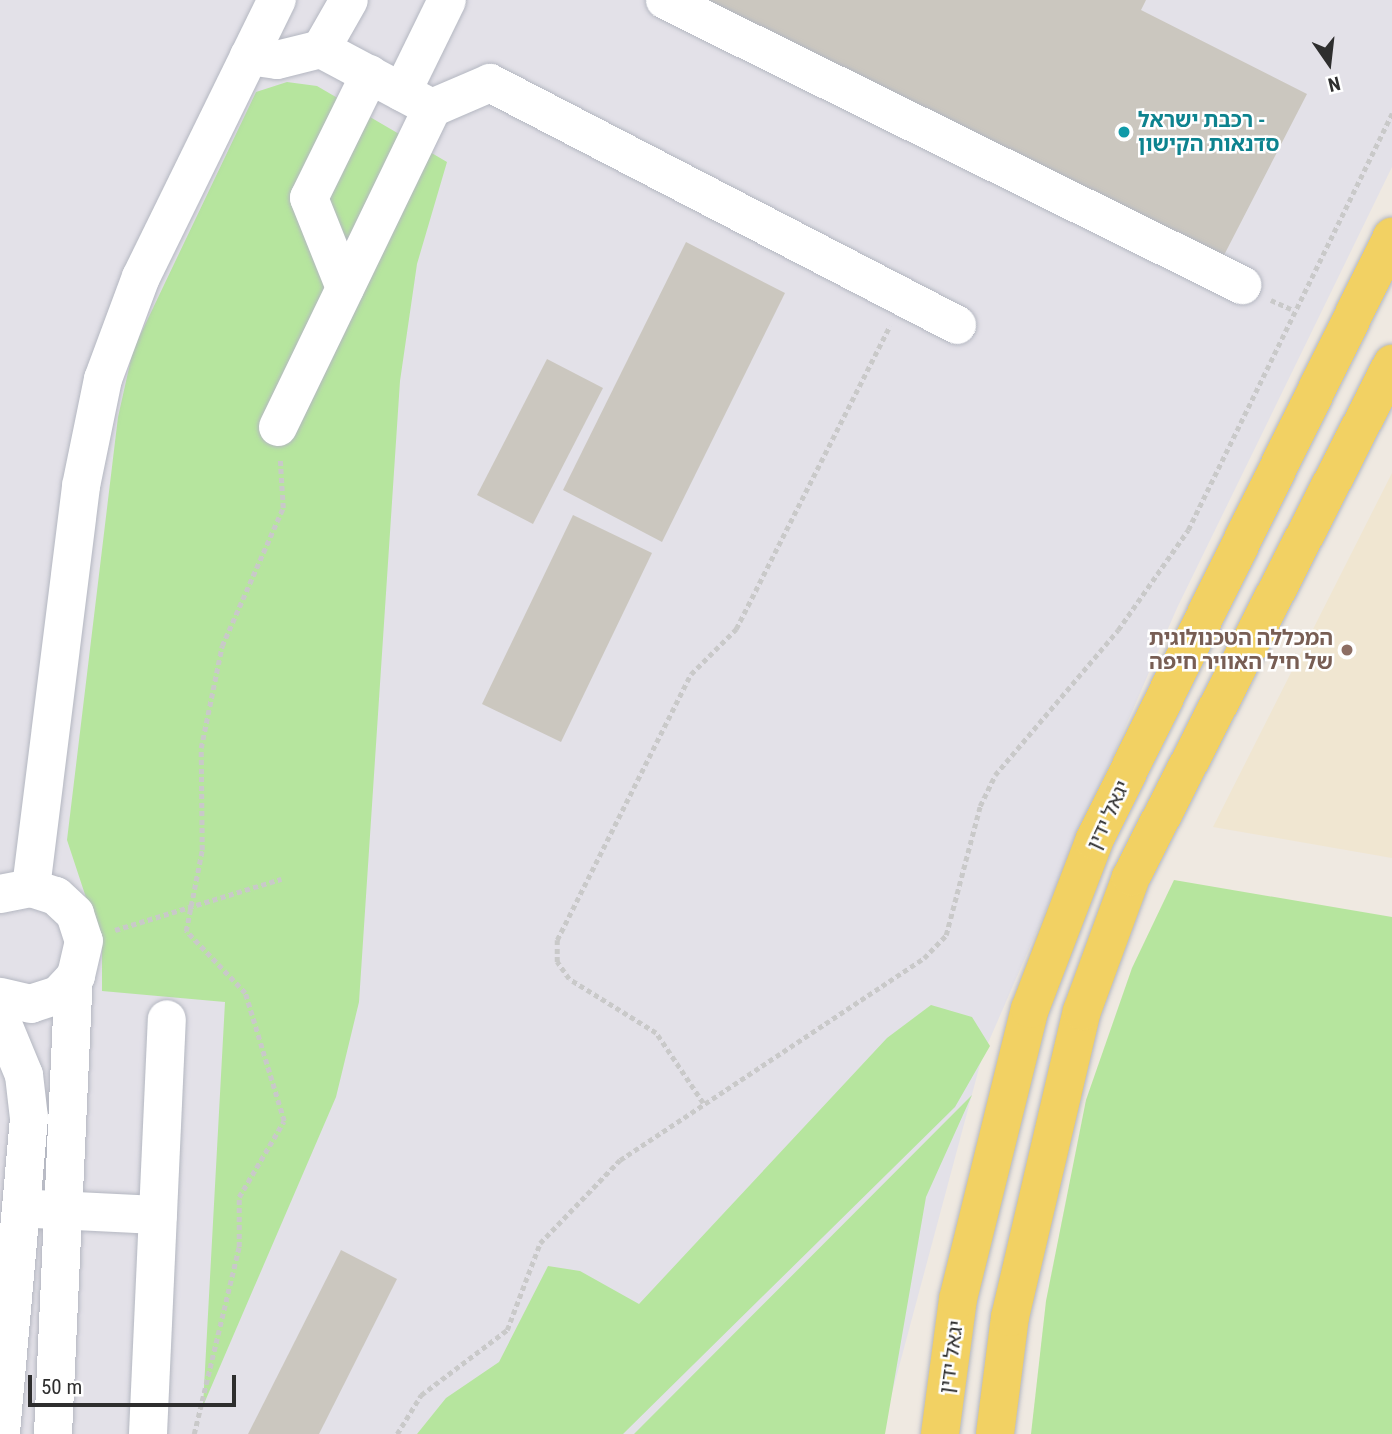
<!DOCTYPE html>
<html>
<head>
<meta charset="utf-8">
<style>
	body { margin:0 }
	#map { position:relative; width:1392px; height:1434px; overflow:hidden; background:#efe9e1; font-family:"Roboto Condensed","Noto Sans Hebrew",sans-serif }
	div>[style] { position:absolute }
	[style*='--x'] { left:calc(var(--x)*1px); top:calc(var(--y)*1px); width:calc(var(--w)*1px); rotate:calc(var(--a)*1deg) }
	.industrial>* { inset:0; background:#e3e1e8 }
	.education>* { inset:0; background:#f0e6d1 }
	.green>* { inset:0; background:#b6e59e }
	.building>* { inset:0; background:#cbc7bf }
	.path>* { height:4.5px; margin-top:-2.25px; transform-origin:0; background:repeating-linear-gradient(90deg,#c9c9c9 0 5px,transparent 0 8.5px) }
	.roads { filter:drop-shadow(0 0 2px #b4b7c1) drop-shadow(0 0 2px #b4b7c1) }
	.minor>* { height:38px; margin:-19px; padding:0 19px; transform-origin:19px; border-radius:19px; background:#fff }
	.major>* { height:38px; margin:-19px; padding:0 19px; transform-origin:19px; border-radius:19px; background:#f2d163 }
	.dots>* { width:19px; height:19px; translate:-50% -50%; box-sizing:border-box; border:4px solid #fff; border-radius:50% }
	span { translate:-50% -50%; white-space:nowrap; text-align:center; line-height:1.15; -webkit-text-stroke:5px #fff; paint-order:stroke }
	.culture-label { font-size:21px; color:#0d838f; font-weight:700 }
	.left { translate:0 -50%; text-align:left }
	.education-label { font-size:21px; color:#785e54; font-weight:700 }
	.right { translate:-100% -50%; text-align:right }
	.street-label { font-size:21px; color:#2e2e2e }
	.north { position:absolute; left:1294px; top:28px; width:70px; height:70px; -webkit-text-stroke:5px #fff; paint-order:stroke; rotate:166deg; font-size:19px; font-weight:700; line-height:28px; text-align:center; color:#2e2e2e }
	.north::after { content:''; display:block; margin:auto; width:24px; height:32px; background:#2e2e2e; clip-path:polygon(50% 0,100% 100%,50% 72%,0 100%) }
	.scale { position:absolute; left:28px; top:1375px; width:208px; height:32px; box-sizing:border-box; border:4px solid #2e2e2e; border-top:0; padding-left:9px; font-size:21px; line-height:24px; white-space:nowrap; color:#2e2e2e; -webkit-text-stroke:5px #fff; paint-order:stroke }
</style>
</head>
<body>
<div id="map">
	<div class="industrial">
		<div style="clip-path:polygon(0 0,1392px 0,1392px 167px,1177px 608px,982px 1057px,881px 1434px,0 1434px)"></div>
	</div>
	<div class="education">
		<div style="clip-path:polygon(1392px 473px,1392px 858px,1213px 827px)"></div>
	</div>
	<div class="green">
		<div style="clip-path:polygon(287px 82px,317px 86px,447px 162px,417px 264px,400px 381px,359px 1002px,336px 1097px,203px 1406px,225px 1002px,102px 991px,102px 946px,67px 840px,118px 417px,133px 350px,256px 92px)"></div>
		<div style="clip-path:polygon(1174px 880px,1392px 917px,1392px 1434px,1031px 1434px,1046px 1301px,1086px 1100px,1132px 968px)"></div>
		<div style="clip-path:polygon(931px 1005px,972px 1017px,990px 1046px,955px 1107px,623px 1434px,417px 1434px,446px 1398px,499px 1362px,548px 1266px,580px 1271px,639px 1304px,887px 1038px)"></div>
		<div style="clip-path:polygon(972px 1095px,926px 1197px,885px 1434px,634px 1434px)"></div>
	</div>
	<div class="building">
		<div style="clip-path:polygon(695px 0,1146px 0,1141px 10px,1307px 94px,1221px 261px)"></div>
		<div style="clip-path:polygon(686px 242px,785px 293px,662px 542px,563px 490px)"></div>
		<div style="clip-path:polygon(547px 359px,603px 388px,533px 524px,477px 495px)"></div>
		<div style="clip-path:polygon(573px 515px,652px 553px,561px 742px,482px 704px)"></div>
		<div style="clip-path:polygon(341px 1250px,397px 1279px,319px 1434px,248px 1434px)"></div>
	</div>
	<div class="path">
		<div style="--x:1271;--y:300;--w:22;--a:24"></div>
		<div style="--x:115;--y:930;--w:174;--a:-17.1"></div>
		<div style="--x:703;--y:1103;--w:84;--a:-123.9"></div>
		<div style="--x:656;--y:1033;--w:102;--a:-148.2"></div>
		<div style="--x:569;--y:979;--w:21;--a:-125"></div>
		<div style="--x:557;--y:962;--w:22;--a:-90"></div>
		<div style="--x:557;--y:940;--w:298;--a:-63.3"></div>
		<div style="--x:691;--y:674;--w:64;--a:-45"></div>
		<div style="--x:736;--y:629;--w:340;--a:-63.1"></div>
		<div style="--x:194;--y:1434;--w:192;--a:-76.5"></div>
		<div style="--x:239;--y:1247;--w:50;--a:-90"></div>
		<div style="--x:239;--y:1197;--w:88;--a:-59.4"></div>
		<div style="--x:284;--y:1121;--w:134;--a:-106.9"></div>
		<div style="--x:245;--y:993;--w:86;--a:-133.6"></div>
		<div style="--x:186;--y:931;--w:83;--a:-78.8"></div>
		<div style="--x:202;--y:850;--w:102;--a:-90.6"></div>
		<div style="--x:201;--y:748;--w:104;--a:-78.4"></div>
		<div style="--x:222;--y:646;--w:151;--a:-66.2"></div>
		<div style="--x:283;--y:508;--w:49;--a:-93.5"></div>
		<div style="--x:397;--y:1434;--w:46;--a:-58.4"></div>
		<div style="--x:421;--y:1395;--w:108;--a:-37.1"></div>
		<div style="--x:507;--y:1330;--w:93;--a:-69.2"></div>
		<div style="--x:540;--y:1243;--w:115;--a:-46.1"></div>
		<div style="--x:620;--y:1160;--w:365;--a:-33.6"></div>
		<div style="--x:924;--y:958;--w:32;--a:-46"></div>
		<div style="--x:946;--y:935;--w:133;--a:-75.2"></div>
		<div style="--x:980;--y:806;--w:34;--a:-64"></div>
		<div style="--x:995;--y:775;--w:190;--a:-49.7"></div>
		<div style="--x:1118;--y:630;--w:122;--a:-55"></div>
		<div style="--x:1188;--y:530;--w:464;--a:-63.9"></div>
	</div>
	<div class="roads">
		<div class="minor">
			<div style="--x:665;--y:0;--w:644;--a:26.29"></div>
			<div style="--x:321;--y:49;--w:126;--a:28"></div>
			<div style="--x:432;--y:108;--w:63;--a:-23.3"></div>
			<div style="--x:490;--y:83;--w:526;--a:27.39"></div>
			<div style="--x:249;--y:56;--w:28;--a:8"></div>
			<div style="--x:277;--y:60;--w:45;--a:-14"></div>
			<div style="--x:321;--y:49;--w:56;--a:-60.3"></div>
			<div style="--x:402;--y:92;--w:102;--a:-63.9"></div>
			<div style="--x:345;--y:288;--w:97;--a:-111.8"></div>
			<div style="--x:309;--y:198;--w:138;--a:-63.8"></div>
			<div style="--x:278;--y:427;--w:354;--a:-64.2"></div>
			<div style="--x:31;--y:888;--w:405;--a:-82.9"></div>
			<div style="--x:81;--y:486;--w:109;--a:-78.4"></div>
			<div style="--x:103;--y:379;--w:109;--a:-69.6"></div>
			<div style="--x:141;--y:277;--w:309;--a:-63.9"></div>
			<div style="--x:0;--y:894;--w:32;--a:-11"></div>
			<div style="--x:31;--y:888;--w:26;--a:18"></div>
			<div style="--x:56;--y:896;--w:26;--a:43"></div>
			<div style="--x:75;--y:914;--w:28;--a:72"></div>
			<div style="--x:84;--y:941;--w:36;--a:103"></div>
			<div style="--x:76;--y:976;--w:26;--a:133"></div>
			<div style="--x:58;--y:995;--w:28;--a:162"></div>
			<div style="--x:31;--y:1004;--w:32;--a:-167"></div>
			<div style="--x:0;--y:1017;--w:63;--a:67.5"></div>
			<div style="--x:24;--y:1075;--w:43;--a:83.4"></div>
			<div style="--x:29;--y:1118;--w:317;--a:95.1"></div>
			<div style="--x:34;--y:1209;--w:124;--a:2.8"></div>
			<div style="--x:53;--y:1434;--w:456;--a:-87.4"></div>
			<div style="--x:148;--y:1434;--w:415;--a:-87.4"></div>
		</div>
		<div class="major">
			<div style="--x:940;--y:1434;--w:136;--a:-82.4"></div>
			<div style="--x:958;--y:1299;--w:299;--a:-76.1"></div>
			<div style="--x:1030;--y:1009;--w:180;--a:-69.1"></div>
			<div style="--x:1094;--y:841;--w:674;--a:-63.74"></div>
			<div style="--x:995;--y:1434;--w:118;--a:-82.7"></div>
			<div style="--x:1010;--y:1317;--w:314;--a:-76.8"></div>
			<div style="--x:1082;--y:1011;--w:143;--a:-69.9"></div>
			<div style="--x:1131;--y:877;--w:576;--a:-63.03"></div>
		</div>
	</div>
	<div class="dots">
		<div style="left:1124px;top:132px;background:#0f9aa8"></div>
		<div style="left:1347px;top:650px;background:#8d6e63"></div>
	</div>
	<div class="culture-label">
		<span class="left" style="left:1138px;top:132px">רכבת ישראל -<br>סדנאות הקישון</span>
	</div>
	<div class="education-label">
		<span class="right" style="left:1333px;top:650px">המכללה הטכנולוגית<br>של חיל האוויר חיפה</span>
	</div>
	<div class="street-label">
		<span style="left:1108px;top:815px;rotate:-65deg">יגאל ידין</span>
		<span style="left:951px;top:1357px;rotate:-82deg">יגאל ידין</span>
	</div>
	<div class="north">N</div>
	<div class="scale">50 m</div>
</div>
</body>
</html>
